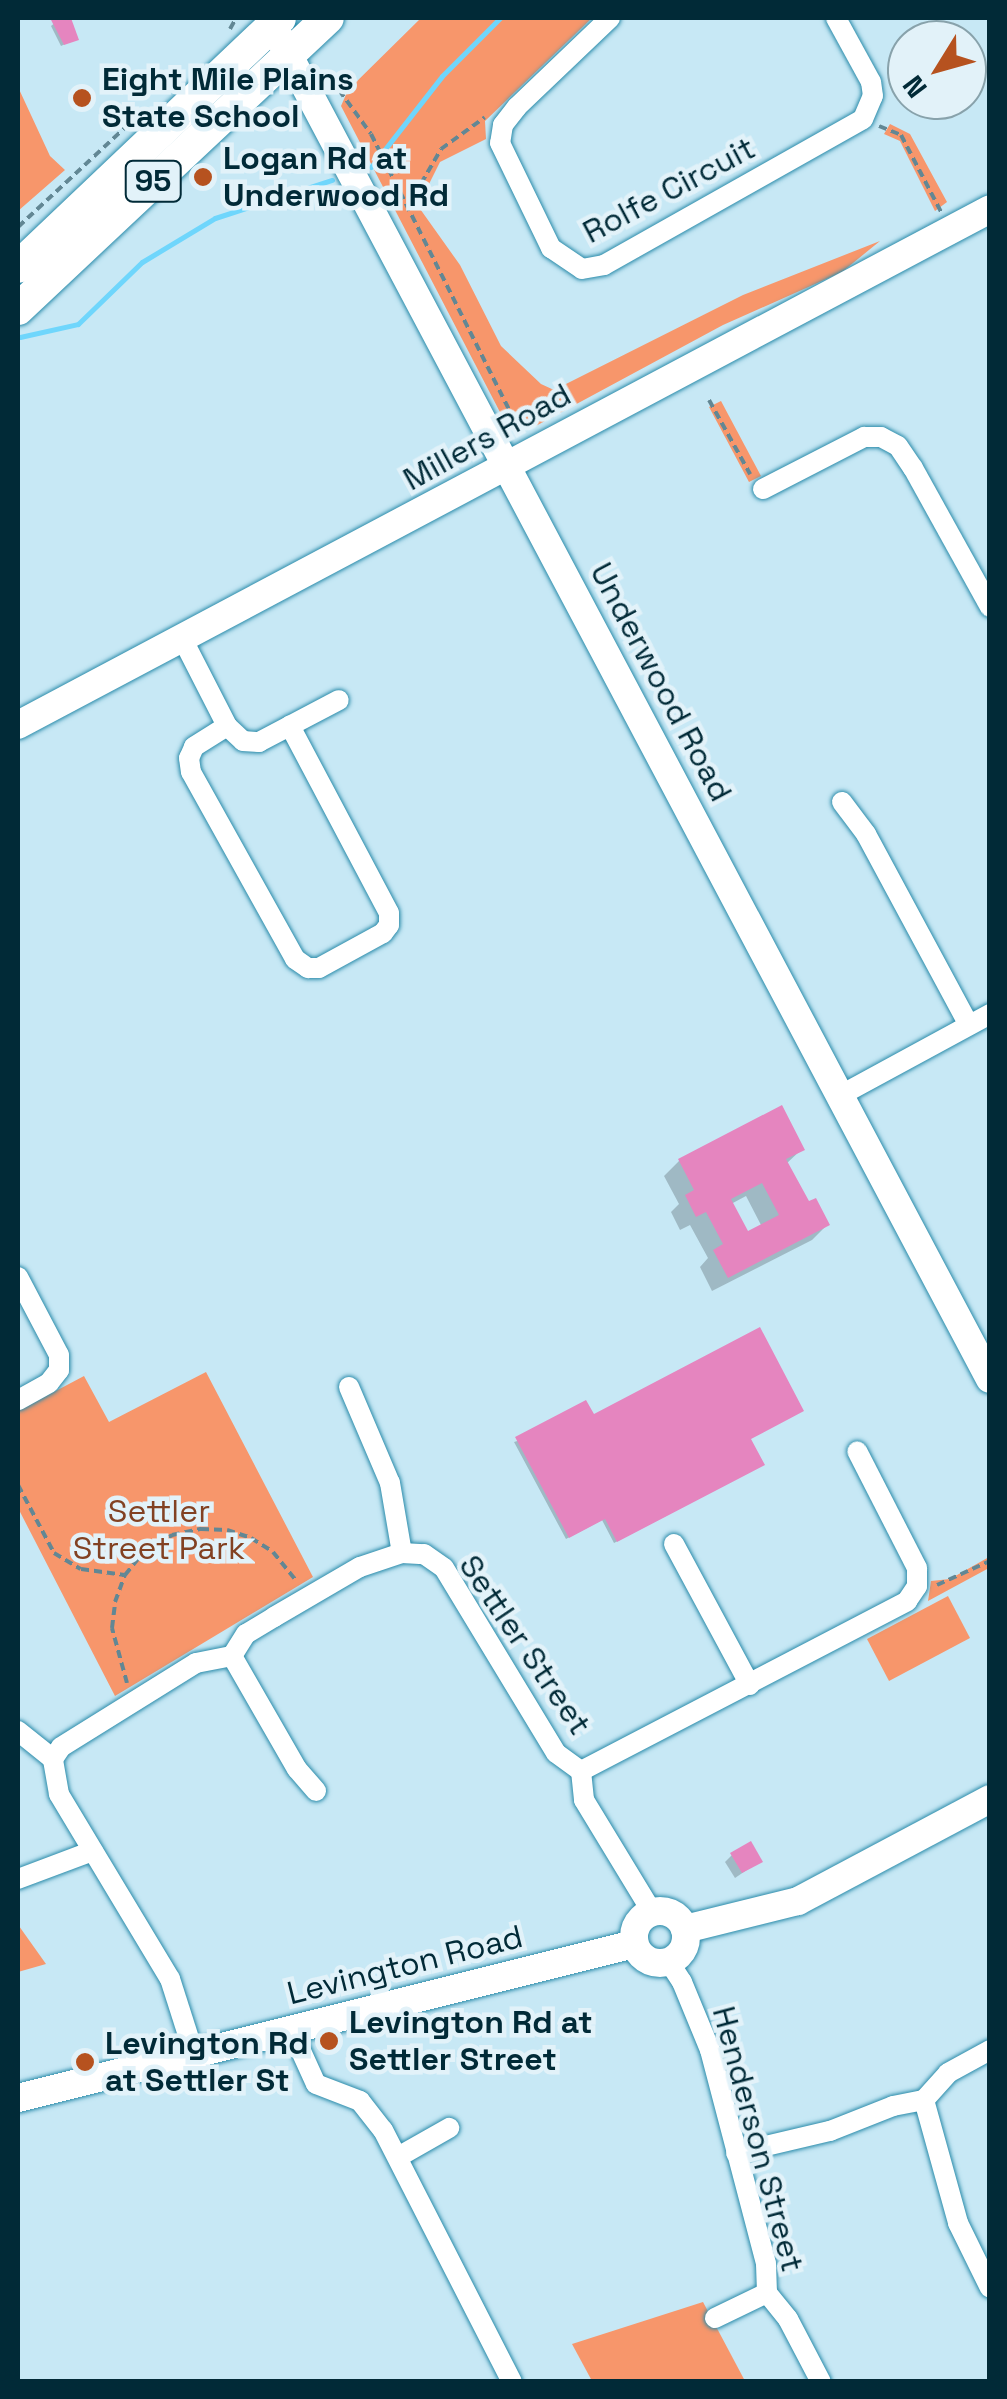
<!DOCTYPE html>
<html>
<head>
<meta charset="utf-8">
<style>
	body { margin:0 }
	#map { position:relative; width:1007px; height:2399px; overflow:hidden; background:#c7e8f5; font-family:"Space Grotesk",sans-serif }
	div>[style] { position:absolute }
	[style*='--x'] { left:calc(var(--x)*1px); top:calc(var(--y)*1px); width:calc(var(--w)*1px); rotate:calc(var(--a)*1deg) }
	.green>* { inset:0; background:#f7966b }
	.shadow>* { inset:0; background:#0003 }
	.stream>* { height:5px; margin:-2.5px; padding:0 2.5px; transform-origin:2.5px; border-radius:2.5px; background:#6fd6fc }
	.building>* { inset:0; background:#e585bf }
	.path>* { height:4px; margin-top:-2px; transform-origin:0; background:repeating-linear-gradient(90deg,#628794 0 8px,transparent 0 13px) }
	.roads { filter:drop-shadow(0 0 2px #2a8baa) drop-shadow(0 0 2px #2a8baa) }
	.street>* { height:20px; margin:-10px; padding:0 10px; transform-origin:10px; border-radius:10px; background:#fff }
	.secondary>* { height:28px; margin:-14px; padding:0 14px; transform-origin:14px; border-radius:14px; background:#fff }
	.secondary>.ring { margin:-14px; padding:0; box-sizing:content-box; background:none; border:28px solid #fff; border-radius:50% }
	.primary>* { height:32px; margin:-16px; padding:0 16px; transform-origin:16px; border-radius:16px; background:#fff }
	.dots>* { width:28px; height:28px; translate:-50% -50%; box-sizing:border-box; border:5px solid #e2f2f9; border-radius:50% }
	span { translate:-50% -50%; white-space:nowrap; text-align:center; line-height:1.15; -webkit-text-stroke:9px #e2f2f9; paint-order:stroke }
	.shield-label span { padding:2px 8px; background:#e2f2f9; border:2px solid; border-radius:8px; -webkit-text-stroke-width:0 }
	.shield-label { font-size:30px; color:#012a37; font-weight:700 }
	.poi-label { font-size:32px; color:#012a37; font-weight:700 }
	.left { translate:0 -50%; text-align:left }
	.street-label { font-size:32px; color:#012a37 }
	.park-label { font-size:32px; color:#824122 }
	.frame { position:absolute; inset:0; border:20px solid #012a37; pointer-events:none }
	.north { position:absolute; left:887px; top:20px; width:100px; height:100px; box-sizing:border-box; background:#e2f2f9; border:2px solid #88a2ab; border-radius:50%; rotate:233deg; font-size:28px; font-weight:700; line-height:40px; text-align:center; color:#012a37 }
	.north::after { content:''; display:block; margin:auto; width:35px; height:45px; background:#b6521f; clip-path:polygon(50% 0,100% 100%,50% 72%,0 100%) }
</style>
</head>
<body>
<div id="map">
	<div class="green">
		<div style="clip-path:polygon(421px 18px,592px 18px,485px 121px,486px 139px,440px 162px,418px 206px,460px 265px,501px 346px,541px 384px,554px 390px,743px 295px,880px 241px,842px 272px,723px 325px,532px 428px,522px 426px,502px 416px,341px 106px,348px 90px)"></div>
		<div style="clip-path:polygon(18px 87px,50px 156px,65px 170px,18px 211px)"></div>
		<div style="clip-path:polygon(890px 124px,910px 134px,947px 202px,935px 211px,900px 141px,884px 134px)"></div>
		<div style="clip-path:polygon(721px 401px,761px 476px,749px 482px,709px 407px)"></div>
		<div style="clip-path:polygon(206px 1372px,313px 1577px,115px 1696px,18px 1508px,18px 1411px,84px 1376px,109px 1422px)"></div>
		<div style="clip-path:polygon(989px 1557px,989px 1568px,928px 1601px,931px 1581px,950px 1579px)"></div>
		<div style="clip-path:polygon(948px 1596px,970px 1638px,889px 1681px,867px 1639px)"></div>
		<div style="clip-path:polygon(18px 1924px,19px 1926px,46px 1964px,18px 1972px)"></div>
		<div style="clip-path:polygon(703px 2302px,745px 2381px,592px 2381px,572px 2344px)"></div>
	</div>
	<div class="shadow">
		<div style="clip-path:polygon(61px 18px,66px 18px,76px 39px,61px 46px,51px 26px)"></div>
		<div style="clip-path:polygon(evenodd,802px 1149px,786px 1164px,807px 1205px,827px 1225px,812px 1240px,712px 1291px,700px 1267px,708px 1258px,690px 1225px,680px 1230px,671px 1212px,679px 1204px,664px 1176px,679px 1161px,802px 1149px,746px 1196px,762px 1227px,747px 1235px,731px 1204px,746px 1196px)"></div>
		<div style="clip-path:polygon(593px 1418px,749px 1440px,759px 1467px,614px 1543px,602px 1520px,566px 1539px,514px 1442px)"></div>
		<div style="clip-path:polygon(732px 1855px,760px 1861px,735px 1878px,725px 1862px)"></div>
	</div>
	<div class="stream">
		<div style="--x:371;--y:167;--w:115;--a:-52"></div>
		<div style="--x:442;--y:76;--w:82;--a:-45"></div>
		<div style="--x:20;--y:337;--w:59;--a:-12.6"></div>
		<div style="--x:78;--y:324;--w:89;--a:-44.1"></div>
		<div style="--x:142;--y:262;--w:85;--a:-31.1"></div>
		<div style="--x:215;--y:218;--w:123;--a:-18"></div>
	</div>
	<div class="building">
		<div style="clip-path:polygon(50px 18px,71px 18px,79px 40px,64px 45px)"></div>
		<div style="clip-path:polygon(evenodd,782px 1105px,805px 1150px,786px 1159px,809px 1201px,816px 1198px,830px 1225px,728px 1278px,713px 1250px,723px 1244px,706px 1212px,696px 1217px,685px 1195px,694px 1190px,678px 1159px,782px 1105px,762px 1183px,779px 1215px,748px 1231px,731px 1199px,762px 1183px)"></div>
		<div style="clip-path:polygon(760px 1327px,804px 1411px,751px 1439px,765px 1465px,617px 1542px,605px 1519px,569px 1538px,515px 1437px,586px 1400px,594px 1414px)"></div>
		<div style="clip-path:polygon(751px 1841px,763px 1862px,742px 1873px,730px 1853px)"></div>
	</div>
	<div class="path">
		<div style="--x:230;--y:29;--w:13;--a:-61"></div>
		<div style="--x:332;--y:91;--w:7;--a:-8"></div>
		<div style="--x:339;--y:90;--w:54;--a:54"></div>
		<div style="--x:371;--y:134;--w:333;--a:63.4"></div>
		<div style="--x:879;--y:126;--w:24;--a:22"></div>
		<div style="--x:901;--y:135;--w:87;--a:62.5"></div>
		<div style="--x:408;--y:206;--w:66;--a:-59.9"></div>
		<div style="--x:441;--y:149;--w:54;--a:-36"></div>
		<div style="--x:18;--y:227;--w:171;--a:-42.9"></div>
		<div style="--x:709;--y:400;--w:85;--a:61"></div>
		<div style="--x:18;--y:1485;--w:77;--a:62.1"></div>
		<div style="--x:54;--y:1553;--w:31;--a:31"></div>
		<div style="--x:81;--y:1569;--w:44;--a:7.8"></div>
		<div style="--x:937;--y:1585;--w:58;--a:-24.4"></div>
		<div style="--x:127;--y:1683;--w:57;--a:-105.3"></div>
		<div style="--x:112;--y:1628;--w:26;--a:-83"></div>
		<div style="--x:115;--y:1602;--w:29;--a:-70"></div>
		<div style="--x:125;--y:1575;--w:33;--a:-51"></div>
		<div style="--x:146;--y:1549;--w:30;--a:-28"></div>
		<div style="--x:172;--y:1535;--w:30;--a:-12"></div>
		<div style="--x:201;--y:1529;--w:26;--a:2"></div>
		<div style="--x:227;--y:1530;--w:25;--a:18"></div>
		<div style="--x:251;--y:1538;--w:26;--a:32"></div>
		<div style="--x:273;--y:1552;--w:38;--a:51"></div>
	</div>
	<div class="roads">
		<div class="street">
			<div style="--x:610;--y:18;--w:129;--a:136.3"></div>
			<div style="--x:517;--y:107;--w:23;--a:128"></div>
			<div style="--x:503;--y:125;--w:18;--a:99"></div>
			<div style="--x:500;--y:143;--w:117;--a:64.1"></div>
			<div style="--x:551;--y:248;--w:37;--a:34"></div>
			<div style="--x:582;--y:269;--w:22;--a:-10"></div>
			<div style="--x:604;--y:265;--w:297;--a:-29.4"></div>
			<div style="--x:863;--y:119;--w:25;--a:-67"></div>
			<div style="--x:873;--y:96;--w:14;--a:-98"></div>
			<div style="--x:871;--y:82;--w:73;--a:-118.7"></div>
			<div style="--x:763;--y:489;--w:114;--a:-27.2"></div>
			<div style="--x:864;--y:437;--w:17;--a:0"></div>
			<div style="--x:881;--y:437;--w:19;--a:28"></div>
			<div style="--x:898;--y:446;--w:27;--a:56"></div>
			<div style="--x:913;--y:468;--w:159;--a:61"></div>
			<div style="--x:181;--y:636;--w:101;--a:62.9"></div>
			<div style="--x:227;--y:726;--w:22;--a:43"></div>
			<div style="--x:243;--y:741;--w:16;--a:4"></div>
			<div style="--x:259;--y:742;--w:90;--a:-27.7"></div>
			<div style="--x:227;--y:726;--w:39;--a:148"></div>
			<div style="--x:194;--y:747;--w:12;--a:114"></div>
			<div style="--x:189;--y:758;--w:14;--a:82"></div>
			<div style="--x:191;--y:772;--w:214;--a:60.9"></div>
			<div style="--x:295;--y:959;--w:16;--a:35"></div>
			<div style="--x:308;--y:968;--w:11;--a:0"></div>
			<div style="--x:319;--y:968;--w:73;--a:-28.7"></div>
			<div style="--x:383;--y:933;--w:10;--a:-53"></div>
			<div style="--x:389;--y:925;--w:12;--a:-90"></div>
			<div style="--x:389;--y:913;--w:212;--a:-117.9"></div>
			<div style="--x:842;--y:802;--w:40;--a:53"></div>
			<div style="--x:866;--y:834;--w:217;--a:61.7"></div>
			<div style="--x:841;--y:1095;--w:170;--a:-28.5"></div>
			<div style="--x:18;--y:1277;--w:88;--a:62.3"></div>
			<div style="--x:59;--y:1355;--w:15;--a:90"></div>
			<div style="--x:59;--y:1370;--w:16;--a:128"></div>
			<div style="--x:49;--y:1383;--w:35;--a:151"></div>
			<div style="--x:349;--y:1387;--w:104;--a:66.9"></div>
			<div style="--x:390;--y:1483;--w:71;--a:80.3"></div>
			<div style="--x:674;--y:1544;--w:160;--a:61.7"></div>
			<div style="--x:232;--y:1656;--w:130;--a:60.1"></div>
			<div style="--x:297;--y:1769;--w:29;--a:49"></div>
			<div style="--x:18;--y:1731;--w:45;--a:38.7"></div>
			<div style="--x:581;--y:1771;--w:368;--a:-27.5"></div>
			<div style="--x:907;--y:1601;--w:18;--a:-56"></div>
			<div style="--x:917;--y:1586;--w:18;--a:-90"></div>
			<div style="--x:917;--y:1568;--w:131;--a:-117.1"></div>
			<div style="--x:18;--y:1879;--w:80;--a:-20.5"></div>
			<div style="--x:669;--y:1962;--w:24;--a:57"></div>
			<div style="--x:682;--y:1982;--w:74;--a:67.6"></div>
			<div style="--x:710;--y:2050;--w:221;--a:75.3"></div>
			<div style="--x:766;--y:2264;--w:29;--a:88"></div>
			<div style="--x:767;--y:2293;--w:33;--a:51"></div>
			<div style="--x:788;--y:2319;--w:71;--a:62.4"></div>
			<div style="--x:291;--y:2029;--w:60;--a:65.6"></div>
			<div style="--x:316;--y:2084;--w:47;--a:21.1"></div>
			<div style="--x:360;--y:2101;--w:37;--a:52"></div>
			<div style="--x:383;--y:2130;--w:283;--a:62.9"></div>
			<div style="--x:194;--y:2054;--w:79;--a:-107.7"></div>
			<div style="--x:170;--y:1979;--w:216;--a:-121"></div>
			<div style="--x:59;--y:1794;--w:36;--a:-100"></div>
			<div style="--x:53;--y:1759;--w:14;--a:-56"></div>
			<div style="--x:61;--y:1747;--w:159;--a:-31.9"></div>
			<div style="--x:196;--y:1663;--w:37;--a:-11"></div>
			<div style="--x:232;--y:1656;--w:26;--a:-58"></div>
			<div style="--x:246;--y:1634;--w:33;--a:-31"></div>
			<div style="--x:274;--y:1617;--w:99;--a:-30.2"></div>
			<div style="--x:360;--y:1567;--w:44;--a:-18.4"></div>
			<div style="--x:402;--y:1553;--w:22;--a:3"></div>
			<div style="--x:424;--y:1554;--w:24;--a:35"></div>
			<div style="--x:444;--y:1568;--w:216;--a:58.8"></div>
			<div style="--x:556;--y:1753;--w:31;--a:36"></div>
			<div style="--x:581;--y:1771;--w:29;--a:84"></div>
			<div style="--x:584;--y:1800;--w:131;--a:58.7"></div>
			<div style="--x:924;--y:2100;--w:128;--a:74.5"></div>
			<div style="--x:958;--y:2223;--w:72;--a:63.8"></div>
			<div style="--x:736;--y:2153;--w:97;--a:-13.2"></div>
			<div style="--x:830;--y:2131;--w:68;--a:-21.6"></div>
			<div style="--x:893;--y:2106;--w:32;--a:-11"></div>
			<div style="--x:924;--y:2100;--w:36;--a:-48"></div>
			<div style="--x:948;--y:2073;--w:48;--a:-28.7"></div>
			<div style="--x:398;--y:2157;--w:59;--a:-29.6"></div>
			<div style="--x:715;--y:2318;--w:58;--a:-25.7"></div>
		</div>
		<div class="secondary">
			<div style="--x:269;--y:18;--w:1540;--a:62.09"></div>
			<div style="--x:18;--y:725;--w:1100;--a:-27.96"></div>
			<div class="ring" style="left:634px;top:1911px;width:24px;height:24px"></div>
			<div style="--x:685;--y:1929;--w:116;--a:-13.9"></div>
			<div style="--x:798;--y:1901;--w:217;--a:-28"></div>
			<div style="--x:18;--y:2098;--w:635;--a:-14.04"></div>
		</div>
		<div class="primary">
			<div style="--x:18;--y:267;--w:361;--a:-43.5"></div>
			<div style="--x:18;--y:309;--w:425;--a:-43.2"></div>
		</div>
	</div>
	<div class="dots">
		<div style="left:82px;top:98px;background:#b6521f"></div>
		<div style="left:203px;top:177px;background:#b6521f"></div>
		<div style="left:329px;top:2041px;background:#b6521f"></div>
		<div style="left:85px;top:2062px;background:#b6521f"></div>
	</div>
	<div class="shield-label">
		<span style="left:153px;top:181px">95</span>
	</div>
	<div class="poi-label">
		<span class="left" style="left:102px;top:98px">Eight Mile Plains<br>State School</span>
		<span class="left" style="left:223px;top:177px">Logan Rd at<br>Underwood Rd</span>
		<span class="left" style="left:349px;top:2041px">Levington Rd at<br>Settler Street</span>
		<span class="left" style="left:105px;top:2062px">Levington Rd<br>at Settler St</span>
	</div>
	<div class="street-label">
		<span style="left:669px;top:190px;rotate:-28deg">Rolfe Circuit</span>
		<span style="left:487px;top:437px;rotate:-29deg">Millers Road</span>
		<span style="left:661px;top:682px;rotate:62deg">Underwood Road</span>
		<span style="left:525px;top:1645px;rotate:56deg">Settler Street</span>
		<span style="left:405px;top:1965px;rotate:-14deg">Levington Road</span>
		<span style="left:758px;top:2139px;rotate:75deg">Henderson Street</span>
	</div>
	<div class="park-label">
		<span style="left:159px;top:1530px">Settler<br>Street Park</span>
	</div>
	<div class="frame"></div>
	<div class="north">N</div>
</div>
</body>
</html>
